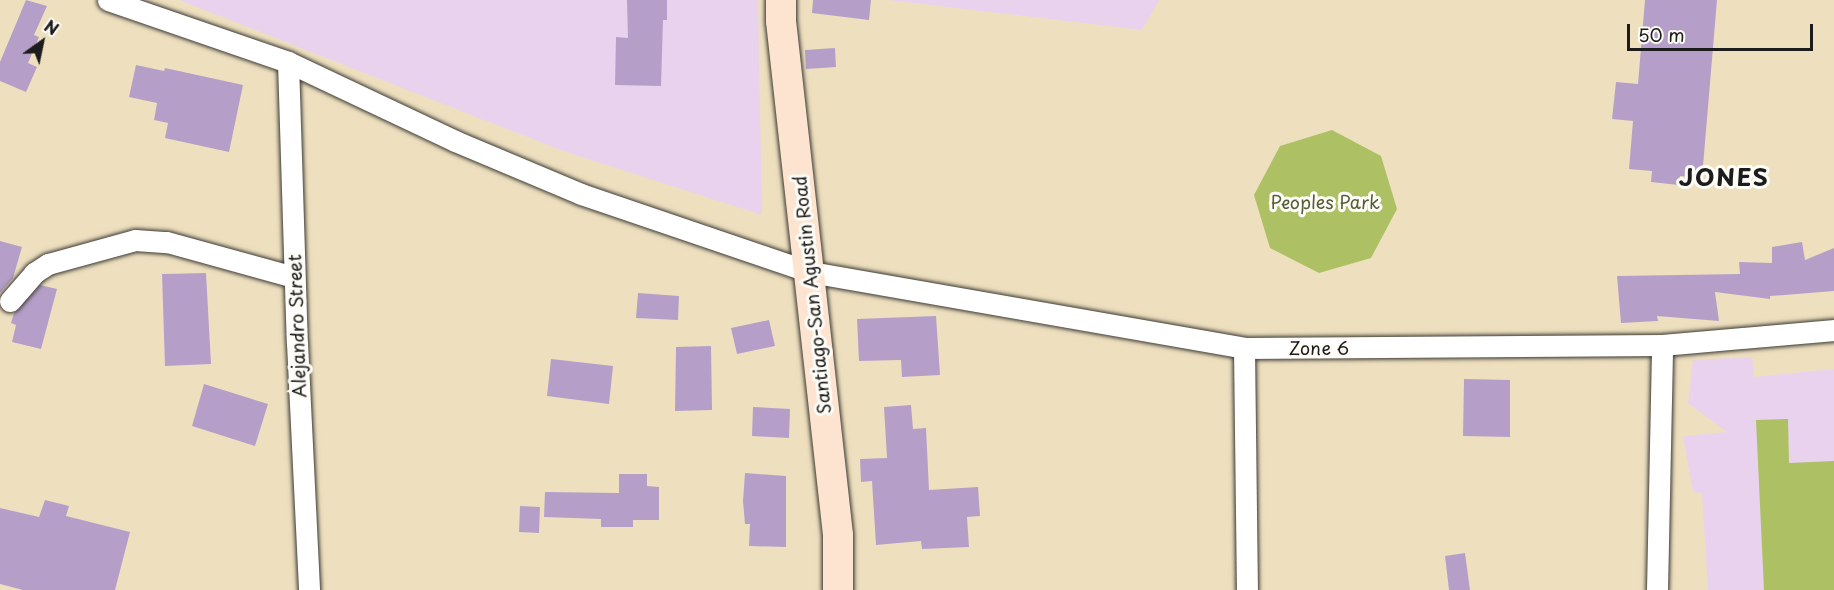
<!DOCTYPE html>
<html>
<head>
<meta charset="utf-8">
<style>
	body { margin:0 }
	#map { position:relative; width:1834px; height:590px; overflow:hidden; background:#eee0bf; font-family:"Playpen Sans",sans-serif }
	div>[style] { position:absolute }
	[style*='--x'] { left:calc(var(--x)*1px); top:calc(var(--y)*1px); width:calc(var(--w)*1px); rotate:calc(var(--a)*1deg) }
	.built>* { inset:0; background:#e8d2ee }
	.green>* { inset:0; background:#adc064 }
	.building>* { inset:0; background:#b59fc9 }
	.roads { filter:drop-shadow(0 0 2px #3c3934) drop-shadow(0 0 2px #3c3934) }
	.minor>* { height:21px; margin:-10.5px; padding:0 10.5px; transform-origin:10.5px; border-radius:10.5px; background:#fff }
	.secondary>* { height:30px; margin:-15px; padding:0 15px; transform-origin:15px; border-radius:15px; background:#fde4d1 }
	span { translate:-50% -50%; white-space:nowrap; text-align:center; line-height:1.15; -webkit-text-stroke:6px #fdfcf7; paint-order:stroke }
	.park-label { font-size:18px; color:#565e39 }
	.street-label { font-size:18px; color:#1c1c1c }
	.district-label { font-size:24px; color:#1c1c1c; font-weight:700; letter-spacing:1.5px }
	.north { position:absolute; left:12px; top:12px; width:60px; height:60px; -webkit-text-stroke:4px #fdfcf7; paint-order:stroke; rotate:33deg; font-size:16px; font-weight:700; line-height:24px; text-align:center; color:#1c1c1c }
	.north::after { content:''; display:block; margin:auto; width:21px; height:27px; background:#1c1c1c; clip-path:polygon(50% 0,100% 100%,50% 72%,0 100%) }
	.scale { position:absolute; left:1627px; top:24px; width:186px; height:27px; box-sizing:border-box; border:3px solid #1c1c1c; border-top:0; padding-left:8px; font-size:18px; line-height:21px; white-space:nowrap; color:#1c1c1c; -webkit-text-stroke:4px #fdfcf7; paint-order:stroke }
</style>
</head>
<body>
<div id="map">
	<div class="built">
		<div style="clip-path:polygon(179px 0,758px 0,762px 215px,563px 151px)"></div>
		<div style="clip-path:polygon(888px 0,1159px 0,1142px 30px)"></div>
		<div style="clip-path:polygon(1752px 357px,1754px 377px,1834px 369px,1834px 590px,1708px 590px,1702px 493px,1693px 492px,1683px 436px,1727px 432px,1688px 403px,1693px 360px)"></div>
	</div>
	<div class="green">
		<div style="clip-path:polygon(1332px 130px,1381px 156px,1397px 209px,1371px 258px,1319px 273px,1270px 248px,1254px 195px,1280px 146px)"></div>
		<div style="clip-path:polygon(1788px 419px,1789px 463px,1834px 461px,1834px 590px,1764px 590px,1756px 420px)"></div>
	</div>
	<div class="building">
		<div style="clip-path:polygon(26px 0,47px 6px,34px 35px,39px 37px,28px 63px,37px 67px,26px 92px,0 81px,0 62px)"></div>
		<div style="clip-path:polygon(627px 0,667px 0,667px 20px,663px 20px,661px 86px,615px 85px,616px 37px,628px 38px)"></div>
		<div style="clip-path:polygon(813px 0,871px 0,869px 20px,812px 13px)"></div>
		<div style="clip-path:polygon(1645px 0,1717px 0,1702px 178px,1680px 176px,1679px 185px,1651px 182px,1652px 171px,1629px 169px,1633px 121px,1612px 119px,1616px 82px,1638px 84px)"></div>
		<div style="clip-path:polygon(835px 48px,836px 67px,806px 69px,805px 50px)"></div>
		<div style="clip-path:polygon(136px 65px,164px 71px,165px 68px,243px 85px,229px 152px,165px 138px,168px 123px,154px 120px,157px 103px,129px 97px)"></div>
		<div style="clip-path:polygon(0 241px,22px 247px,13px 278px,0 293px)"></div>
		<div style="clip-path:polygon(1802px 242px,1805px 260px,1834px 248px,1834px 291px,1770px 296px,1770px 299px,1715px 292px,1719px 321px,1657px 316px,1658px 321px,1621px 323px,1617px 276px,1740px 274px,1739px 262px,1772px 263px,1772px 247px)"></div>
		<div style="clip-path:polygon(206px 273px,211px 364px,165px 366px,162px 274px)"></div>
		<div style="clip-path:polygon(40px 285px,57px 289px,41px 349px,12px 342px,16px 325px,11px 323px,14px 313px)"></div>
		<div style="clip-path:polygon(638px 293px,679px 296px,678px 320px,636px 318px)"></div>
		<div style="clip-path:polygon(936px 316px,940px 375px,902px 377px,901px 360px,859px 361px,857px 319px)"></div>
		<div style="clip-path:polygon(769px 320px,775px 346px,737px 354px,731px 328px)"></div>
		<div style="clip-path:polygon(711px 346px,712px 410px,675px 411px,676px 347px)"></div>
		<div style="clip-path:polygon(551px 359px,613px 366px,609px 404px,547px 396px)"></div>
		<div style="clip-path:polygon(1464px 379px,1510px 380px,1510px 437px,1463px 436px)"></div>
		<div style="clip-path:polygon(204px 384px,268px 404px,255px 446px,192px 426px)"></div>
		<div style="clip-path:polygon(911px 405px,913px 429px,926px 428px,929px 490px,978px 487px,980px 516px,967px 517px,969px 547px,922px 549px,921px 541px,876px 545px,872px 481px,861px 482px,860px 459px,887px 458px,884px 407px)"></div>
		<div style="clip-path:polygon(753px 407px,790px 409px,789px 438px,752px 436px)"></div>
		<div style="clip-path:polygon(745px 473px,786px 476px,786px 547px,749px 546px,750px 524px,745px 524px,743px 501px)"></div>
		<div style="clip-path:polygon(619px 474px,647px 474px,647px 486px,659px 487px,659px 520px,633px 520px,633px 527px,601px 527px,601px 519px,544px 517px,545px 492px,619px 493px)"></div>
		<div style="clip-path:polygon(45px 500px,69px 506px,66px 516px,130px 532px,115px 590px,23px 590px,0 584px,0 508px,39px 517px)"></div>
		<div style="clip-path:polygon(520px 506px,540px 507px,539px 533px,519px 532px)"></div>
		<div style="clip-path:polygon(1465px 553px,1470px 590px,1449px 590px,1445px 556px)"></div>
	</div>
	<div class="roads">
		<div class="minor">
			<div style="--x:108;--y:0;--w:190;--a:19"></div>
			<div style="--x:288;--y:62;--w:185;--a:25.3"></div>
			<div style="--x:455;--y:141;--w:137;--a:22.8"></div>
			<div style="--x:581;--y:194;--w:242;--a:18.8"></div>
			<div style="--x:810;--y:272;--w:441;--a:9.9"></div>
			<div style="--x:1244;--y:348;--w:418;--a:-0.4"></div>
			<div style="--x:1662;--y:345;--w:173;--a:-5"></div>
			<div style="--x:288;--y:62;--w:281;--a:88.2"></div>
			<div style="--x:297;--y:343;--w:247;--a:87.2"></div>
			<div style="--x:10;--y:301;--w:37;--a:-49"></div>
			<div style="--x:34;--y:273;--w:17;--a:-33"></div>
			<div style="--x:48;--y:264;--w:90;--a:-15.4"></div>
			<div style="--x:135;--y:240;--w:32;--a:4"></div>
			<div style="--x:167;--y:242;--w:132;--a:15.4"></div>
			<div style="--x:1244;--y:348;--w:242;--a:89.3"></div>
			<div style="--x:1657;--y:590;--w:245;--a:-88.8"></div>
		</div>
		<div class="secondary">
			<div style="--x:781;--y:0;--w:21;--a:90"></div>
			<div style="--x:781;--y:21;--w:517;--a:83.67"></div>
			<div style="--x:838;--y:535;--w:55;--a:90"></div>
		</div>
	</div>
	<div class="park-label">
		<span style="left:1325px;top:202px">Peoples Park</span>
	</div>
	<div class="street-label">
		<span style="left:812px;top:295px;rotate:-96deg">Santiago-San Agustin Road</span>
		<span style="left:297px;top:326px;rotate:-92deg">Alejandro Street</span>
		<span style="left:1319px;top:348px">Zone 6</span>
	</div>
	<div class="district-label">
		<span style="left:1724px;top:177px">JONES</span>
	</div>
	<div class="north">N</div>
	<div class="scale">50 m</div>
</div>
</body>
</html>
